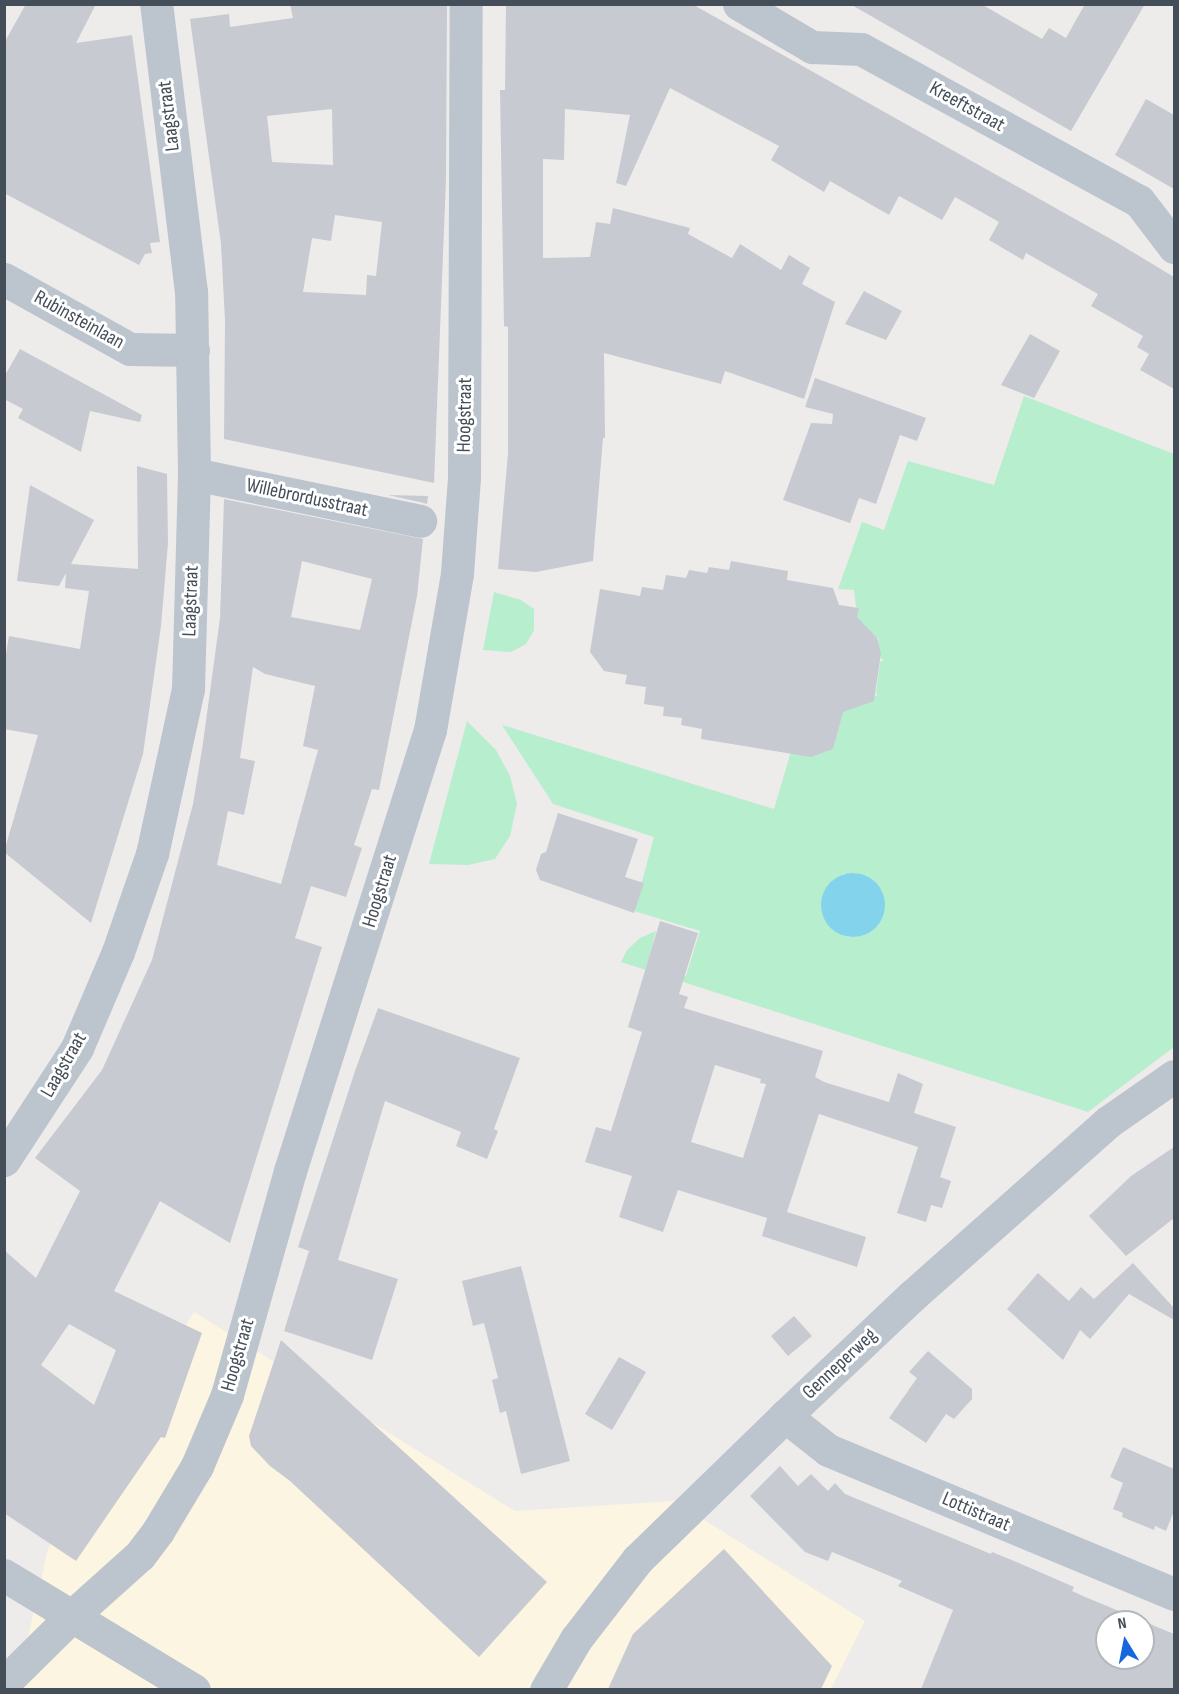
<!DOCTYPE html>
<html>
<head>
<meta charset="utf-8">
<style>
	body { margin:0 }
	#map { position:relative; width:1179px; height:1694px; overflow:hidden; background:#eeebeb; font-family:"Sofia Sans Condensed",sans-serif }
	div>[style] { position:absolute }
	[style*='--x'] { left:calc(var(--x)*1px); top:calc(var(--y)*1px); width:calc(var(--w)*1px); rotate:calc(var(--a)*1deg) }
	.commercial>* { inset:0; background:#fbf5e2 }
	.green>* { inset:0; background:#b7eece }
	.water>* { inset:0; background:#83d3ec }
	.round { border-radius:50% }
	.building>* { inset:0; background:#c8cad1 }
	.minor>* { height:33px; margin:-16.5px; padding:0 16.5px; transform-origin:16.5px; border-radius:16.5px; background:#bcc5ce }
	span { translate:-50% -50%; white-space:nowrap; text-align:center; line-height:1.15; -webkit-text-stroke:6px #fff; paint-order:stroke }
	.street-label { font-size:20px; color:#444e59 }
	.frame { position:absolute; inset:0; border:6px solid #444e59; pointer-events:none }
	.north { position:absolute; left:1095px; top:1610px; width:60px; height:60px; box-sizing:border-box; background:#fff; border:2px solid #b4b8bd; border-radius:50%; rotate:350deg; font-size:16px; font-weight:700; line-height:24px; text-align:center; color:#444e59 }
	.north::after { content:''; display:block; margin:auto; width:21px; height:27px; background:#1666dd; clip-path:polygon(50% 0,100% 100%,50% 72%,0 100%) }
</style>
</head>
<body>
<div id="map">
	<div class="commercial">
		<div style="clip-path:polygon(194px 1312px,515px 1511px,674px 1501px,865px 1621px,831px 1689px,16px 1690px,48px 1549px)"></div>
	</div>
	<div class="green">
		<div style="clip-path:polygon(evenodd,1024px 396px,1174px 454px,1174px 1047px,1088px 1112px,621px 962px,627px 950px,640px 938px,656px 931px,648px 963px,686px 976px,700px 931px,634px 911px,654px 837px,553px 804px,502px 725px,774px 809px,793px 745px,827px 752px,826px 749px,838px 733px,835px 733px,830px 717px,846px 707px,848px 711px,850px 706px,878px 695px,876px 693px,880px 662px,884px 660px,870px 650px,879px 640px,872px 633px,849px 638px,859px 608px,856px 607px,854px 590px,838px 589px,862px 522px,884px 530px,908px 461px,994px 485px,1024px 396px,859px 873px,883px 917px,871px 932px,853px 937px,844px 936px,842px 874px,859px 873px)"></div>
		<div style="clip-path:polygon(494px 592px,521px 600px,534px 609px,534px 630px,526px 644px,511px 652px,483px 650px)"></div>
		<div style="clip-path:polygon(467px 721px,496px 750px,510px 776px,517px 804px,510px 836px,495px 859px,468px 865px,429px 864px)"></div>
	</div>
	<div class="water">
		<div class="round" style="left:821px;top:873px;width:64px;height:64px"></div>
	</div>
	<div class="building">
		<div style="clip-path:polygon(26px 4px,96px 4px,76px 43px,132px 35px,160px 242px,150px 243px,152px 253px,145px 254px,139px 265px,4px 193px,4px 43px)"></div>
		<div style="clip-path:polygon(evenodd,290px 4px,447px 5px,446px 179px,434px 483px,224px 439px,225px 321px,221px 244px,190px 19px,229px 14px,230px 27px,293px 18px,290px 4px,332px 109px,333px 165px,272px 162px,267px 116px,332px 109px,290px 4px,335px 215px,382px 222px,376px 276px,367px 275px,366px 295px,303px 292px,312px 238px,331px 241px,335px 215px)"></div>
		<div style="clip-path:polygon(506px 4px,692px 4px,1116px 242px,1174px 277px,1174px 389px,1140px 370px,1149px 354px,1137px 347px,1143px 336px,1091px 306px,1098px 294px,1026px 253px,1023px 260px,989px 240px,999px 222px,955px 197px,942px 220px,899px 196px,889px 215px,830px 181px,824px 192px,771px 160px,779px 146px,670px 88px,626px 186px,616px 183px,630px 115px,565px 109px,564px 160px,543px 159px,543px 258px,590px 257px,596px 222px,610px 224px,613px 208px,690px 228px,688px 234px,732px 258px,740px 244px,781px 270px,789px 255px,810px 268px,802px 284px,835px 302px,804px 399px,725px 371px,721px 384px,604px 353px,605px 438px,603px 438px,593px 561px,536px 572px,498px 569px,508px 453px,508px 327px,504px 326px,500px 90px,505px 90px)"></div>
		<div style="clip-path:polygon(850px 4px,981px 4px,1042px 39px,1049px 28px,1066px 38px,1085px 4px,1145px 4px,1071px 131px)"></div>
		<div style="clip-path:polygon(1146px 99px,1174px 115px,1174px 189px,1115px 155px)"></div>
		<div style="clip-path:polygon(864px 291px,902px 311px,886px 340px,845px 324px)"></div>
		<div style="clip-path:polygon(1030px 334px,1060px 351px,1034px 398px,1001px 385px)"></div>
		<div style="clip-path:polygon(20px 349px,142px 415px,140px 422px,90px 411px,81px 452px,18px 418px,23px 409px,4px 399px,4px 377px)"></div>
		<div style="clip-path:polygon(815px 378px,926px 418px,917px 441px,900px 435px,876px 504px,859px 498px,850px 523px,783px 500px,811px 423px,832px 424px,833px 414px,805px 407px)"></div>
		<div style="clip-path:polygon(137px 466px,167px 474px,168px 543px,161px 626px,143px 754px,91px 923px,4px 852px,38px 735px,4px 729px,4px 665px,9px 636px,80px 649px,89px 591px,65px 588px,66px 573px,59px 586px,17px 581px,30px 485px,94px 520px,71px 564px,138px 569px)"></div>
		<div style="clip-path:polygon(388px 495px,428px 496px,427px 504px,424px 503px)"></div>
		<div style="clip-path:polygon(evenodd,224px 499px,423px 539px,417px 596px,379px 790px,372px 789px,354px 845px,362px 848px,346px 897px,311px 886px,295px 938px,322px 947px,230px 1243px,160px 1201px,114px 1291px,202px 1333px,165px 1438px,161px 1437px,76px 1561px,4px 1513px,4px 1250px,36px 1278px,80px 1191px,35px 1158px,102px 1070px,152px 960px,193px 804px,203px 743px,220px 618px,224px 499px,302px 561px,372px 579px,360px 630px,291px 617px,302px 561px,224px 499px,253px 667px,265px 674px,315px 686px,303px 746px,318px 750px,281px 884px,217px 865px,228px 811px,244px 815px,255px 761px,240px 758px,253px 667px,224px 499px,69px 1324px,116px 1350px,94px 1405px,41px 1365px,69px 1324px)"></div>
		<div style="clip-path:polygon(731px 561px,788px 571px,787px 580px,833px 588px,839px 605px,859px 608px,857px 617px,877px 638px,881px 653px,874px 701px,843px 712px,833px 749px,811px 757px,701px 739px,702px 729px,681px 725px,682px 718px,663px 716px,664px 707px,644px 704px,646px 687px,625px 684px,627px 675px,604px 671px,590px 652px,600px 589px,640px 596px,642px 587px,663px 590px,666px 575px,686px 578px,689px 570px,707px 573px,709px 567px,729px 570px)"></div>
		<div style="clip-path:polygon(558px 813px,638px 839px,625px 877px,644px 883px,634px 913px,540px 880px,536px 870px,541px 854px,546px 852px)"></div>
		<div style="clip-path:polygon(evenodd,660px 921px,698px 933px,679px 994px,688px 997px,684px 1008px,823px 1051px,815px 1077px,824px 1082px,889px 1102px,898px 1073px,923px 1084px,914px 1113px,956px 1127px,940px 1177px,951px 1181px,942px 1208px,931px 1205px,926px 1222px,897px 1213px,918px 1147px,819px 1114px,787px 1212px,866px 1237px,857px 1267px,762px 1236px,767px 1218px,678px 1190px,663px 1232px,619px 1217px,632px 1176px,585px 1162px,596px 1127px,611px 1131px,642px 1032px,628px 1027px,660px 921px,715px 1065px,761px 1079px,760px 1083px,766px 1084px,743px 1158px,691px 1142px,715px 1065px)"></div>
		<div style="clip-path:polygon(378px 1008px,520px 1058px,494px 1129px,498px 1131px,487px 1159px,456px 1146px,461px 1132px,385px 1101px,338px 1260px,398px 1279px,372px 1360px,284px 1331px,309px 1251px,298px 1247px,355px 1071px)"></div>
		<div style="clip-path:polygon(1174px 1147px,1174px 1218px,1126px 1256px,1089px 1216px,1131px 1176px)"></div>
		<div style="clip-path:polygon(1133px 1263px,1174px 1308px,1174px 1320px,1129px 1294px,1090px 1339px,1080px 1330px,1063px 1360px,1007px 1309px,1038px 1273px,1069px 1301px,1081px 1287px,1094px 1299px)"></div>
		<div style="clip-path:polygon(521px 1266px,570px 1461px,521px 1474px,506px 1411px,500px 1413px,492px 1380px,498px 1378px,484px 1323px,473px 1326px,462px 1281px)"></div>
		<div style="clip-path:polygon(794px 1316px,812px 1336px,788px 1356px,771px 1336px)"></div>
		<div style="clip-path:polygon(281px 1340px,547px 1582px,479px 1657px,290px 1481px,270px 1466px,251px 1446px,249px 1436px)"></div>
		<div style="clip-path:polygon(928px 1351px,972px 1389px,972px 1399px,954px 1419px,946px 1414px,926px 1443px,889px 1418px,917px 1378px,909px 1372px)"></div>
		<div style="clip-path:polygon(619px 1357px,646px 1372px,612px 1430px,585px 1414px)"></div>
		<div style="clip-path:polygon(1123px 1447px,1174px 1469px,1174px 1511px,1166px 1531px,1155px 1526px,1154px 1530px,1122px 1517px,1123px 1513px,1113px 1509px,1123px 1483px,1110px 1477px)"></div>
		<div style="clip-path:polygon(evenodd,780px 1466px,798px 1486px,811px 1474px,828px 1491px,835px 1483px,845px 1494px,991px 1554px,992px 1552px,1014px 1561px,1074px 1587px,1072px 1591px,1083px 1596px,1174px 1634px,1174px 1689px,921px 1689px,953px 1610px,898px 1586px,902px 1581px,832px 1552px,828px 1561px,805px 1552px,750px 1496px,780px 1466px,1107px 1622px,1143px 1622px,1143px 1658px,1107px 1658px,1107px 1622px)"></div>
		<div style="clip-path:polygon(724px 1549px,832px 1666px,821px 1689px,608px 1689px,633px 1634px)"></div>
	</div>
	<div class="minor">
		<div style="--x:739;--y:4;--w:85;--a:30.5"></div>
		<div style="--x:812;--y:47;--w:49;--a:2.3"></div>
		<div style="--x:861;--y:49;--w:317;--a:28.7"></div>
		<div style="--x:1139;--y:201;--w:58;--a:52.7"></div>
		<div style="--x:4;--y:279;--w:144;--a:29.1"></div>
		<div style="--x:130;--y:349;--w:63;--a:0.9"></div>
		<div style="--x:194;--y:474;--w:231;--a:11.7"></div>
		<div style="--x:4;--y:1160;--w:134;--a:-56.9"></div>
		<div style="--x:77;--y:1048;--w:104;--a:-66.9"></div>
		<div style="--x:118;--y:952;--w:104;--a:-70.9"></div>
		<div style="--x:152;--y:854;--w:169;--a:-77.7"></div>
		<div style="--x:188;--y:689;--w:215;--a:-88.4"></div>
		<div style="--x:194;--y:474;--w:182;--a:-90.9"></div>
		<div style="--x:191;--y:292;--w:290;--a:-96.9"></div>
		<div style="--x:785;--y:1416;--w:55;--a:38.3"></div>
		<div style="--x:828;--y:1450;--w:375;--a:22.6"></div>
		<div style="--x:4;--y:1575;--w:222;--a:31.2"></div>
		<div style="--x:4;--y:1683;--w:95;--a:-44.6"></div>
		<div style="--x:72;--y:1616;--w:91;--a:-41.9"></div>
		<div style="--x:140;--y:1555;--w:30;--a:-53"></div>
		<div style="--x:158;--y:1531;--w:76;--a:-59"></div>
		<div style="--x:197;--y:1466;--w:77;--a:-67.1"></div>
		<div style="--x:227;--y:1395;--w:233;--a:-74.3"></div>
		<div style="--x:290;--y:1171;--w:463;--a:-72.4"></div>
		<div style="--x:430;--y:730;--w:159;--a:-80.2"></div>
		<div style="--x:457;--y:573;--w:96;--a:-85.8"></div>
		<div style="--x:464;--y:477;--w:473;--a:-89.8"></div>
		<div style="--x:546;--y:1690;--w:59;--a:-59.5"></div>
		<div style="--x:576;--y:1639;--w:100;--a:-52.3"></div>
		<div style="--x:637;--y:1560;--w:206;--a:-44.2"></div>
		<div style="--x:785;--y:1416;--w:175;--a:-43.4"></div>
		<div style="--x:912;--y:1296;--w:262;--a:-41.6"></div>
		<div style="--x:1108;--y:1122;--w:80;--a:-34.9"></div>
	</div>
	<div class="street-label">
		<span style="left:967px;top:107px;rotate:29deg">Kreeftstraat</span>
		<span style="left:169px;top:116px;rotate:-97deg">Laagstraat</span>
		<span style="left:79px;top:320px;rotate:29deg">Rubinsteinlaan</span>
		<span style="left:465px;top:415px;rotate:-89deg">Hoogstraat</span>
		<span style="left:307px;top:498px;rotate:12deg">Willebrordusstraat</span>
		<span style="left:191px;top:601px;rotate:-88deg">Laagstraat</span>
		<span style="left:380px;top:891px;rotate:-73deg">Hoogstraat</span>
		<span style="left:64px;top:1065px;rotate:-60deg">Laagstraat</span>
		<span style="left:238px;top:1355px;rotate:-74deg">Hoogstraat</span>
		<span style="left:840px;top:1364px;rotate:-43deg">Genneperweg</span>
		<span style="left:976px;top:1512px;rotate:23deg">Lottistraat</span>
	</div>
	<div class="frame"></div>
	<div class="north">N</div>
</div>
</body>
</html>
